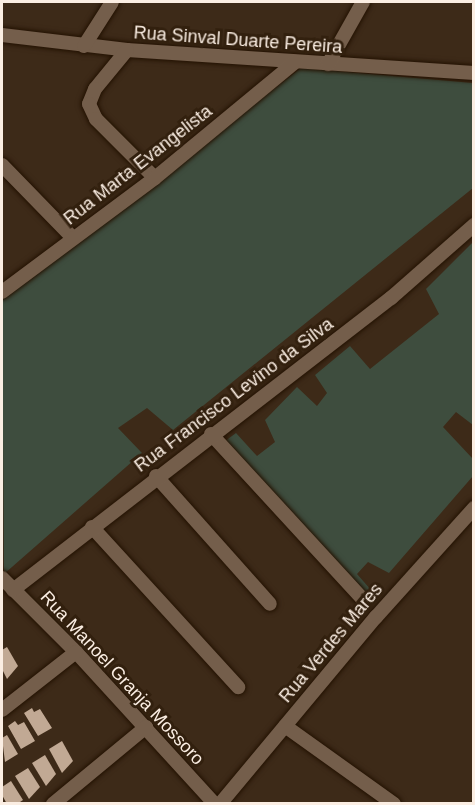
<!DOCTYPE html>
<html>
<head>
<meta charset="utf-8">
<style>
	body { margin:0 }
	#map { position:relative; width:475px; height:805px; overflow:hidden; background:#3d2a18; font-family:Helvetica,sans-serif }
	div>[style] { position:absolute }
	[style*='--x'] { left:calc(var(--x)*1px); top:calc(var(--y)*1px); width:calc(var(--w)*1px); rotate:calc(var(--a)*1deg) }
	.green>* { inset:0; background:#3e4d3e }
	.building>* { inset:0; background:#c1a994 }
	.roads { filter:drop-shadow(0 0 2px #231202) drop-shadow(0 0 2px #231202) }
	.minor>* { height:14px; margin:-7px; padding:0 7px; transform-origin:7px; border-radius:7px; background:#745e4b }
	span { translate:-50% -50%; white-space:nowrap; text-align:center; line-height:1.15; -webkit-text-stroke:6px #32200e; paint-order:stroke }
	.street-label { font-size:18px; color:#fbeee3 }
	.frame { position:absolute; inset:0; border:3px solid #fbeee3; pointer-events:none }
</style>
</head>
<body>
<div id="map">
	<div class="green">
		<div style="clip-path:polygon(301px 68px,473px 83px,473px 188px,173px 430px,147px 408px,118px 428px,142px 453px,4px 574px,2px 299px)"></div>
		<div style="clip-path:polygon(473px 242px,473px 425px,456px 412px,443px 427px,473px 459px,473px 476px,389px 573px,368px 562px,357px 574px,371px 590px,362px 606px,221px 444px,236px 433px,257px 456px,275px 442px,265px 420px,297px 387px,317px 406px,327px 393px,315px 375px,350px 346px,370px 369px,439px 314px,426px 289px)"></div>
	</div>
	<div class="building">
		<div style="clip-path:polygon(7px 647px,18px 666px,7px 679px,2px 669px,2px 650px)"></div>
		<div style="clip-path:polygon(32px 708px,34px 712px,40px 709px,52px 728px,38px 736px,24px 713px)"></div>
		<div style="clip-path:polygon(15px 721px,18px 725px,24px 722px,35px 741px,21px 749px,8px 726px)"></div>
		<div style="clip-path:polygon(7px 735px,18px 754px,5px 762px,2px 738px)"></div>
		<div style="clip-path:polygon(62px 741px,73px 761px,62px 773px,49px 749px)"></div>
		<div style="clip-path:polygon(45px 755px,56px 774px,46px 786px,32px 763px)"></div>
		<div style="clip-path:polygon(28px 768px,40px 787px,29px 799px,15px 776px)"></div>
		<div style="clip-path:polygon(11px 781px,23px 800px,17px 804px,7px 804px,2px 795px,2px 787px)"></div>
	</div>
	<div class="roads">
		<div class="minor">
			<div style="--x:2;--y:35;--w:126;--a:6.8"></div>
			<div style="--x:127;--y:50;--w:348;--a:3.8"></div>
			<div style="--x:84;--y:46;--w:52;--a:-57.5"></div>
			<div style="--x:127;--y:50;--w:50;--a:129.4"></div>
			<div style="--x:95;--y:89;--w:16;--a:112"></div>
			<div style="--x:89;--y:104;--w:17;--a:65"></div>
			<div style="--x:96;--y:119;--w:83;--a:45"></div>
			<div style="--x:328;--y:64;--w:71;--a:-60.6"></div>
			<div style="--x:2;--y:165;--w:102;--a:45.8"></div>
			<div style="--x:2;--y:292;--w:191;--a:-36.7"></div>
			<div style="--x:155;--y:178;--w:182;--a:-39.6"></div>
			<div style="--x:211;--y:434;--w:223;--a:47.4"></div>
			<div style="--x:156;--y:476;--w:171;--a:48.3"></div>
			<div style="--x:92;--y:527;--w:217;--a:47.6"></div>
			<div style="--x:2;--y:578;--w:105;--a:45"></div>
			<div style="--x:76;--y:652;--w:206;--a:47.6"></div>
			<div style="--x:13;--y:590;--w:478;--a:-37.7"></div>
			<div style="--x:391;--y:298;--w:111;--a:-41.3"></div>
			<div style="--x:2;--y:710;--w:94;--a:-38.1"></div>
			<div style="--x:285;--y:726;--w:134;--a:35.6"></div>
			<div style="--x:53;--y:804;--w:121;--a:-39.6"></div>
			<div style="--x:220;--y:804;--w:244;--a:-50.2"></div>
			<div style="--x:376;--y:617;--w:147;--a:-48"></div>
		</div>
	</div>
	<div class="street-label">
		<span style="left:238px;top:40px;rotate:4deg">Rua Sinval Duarte Pereira</span>
		<span style="left:138px;top:165px;rotate:-38deg">Rua Marta Evangelista</span>
		<span style="left:234px;top:395px;rotate:-37deg">Rua Francisco Levino da Silva</span>
		<span style="left:331px;top:643px;rotate:-50deg">Rua Verdes Mares</span>
		<span style="left:122px;top:678px;rotate:47deg">Rua Manoel Granja Mossoro</span>
	</div>
	<div class="frame"></div>
</div>
</body>
</html>
